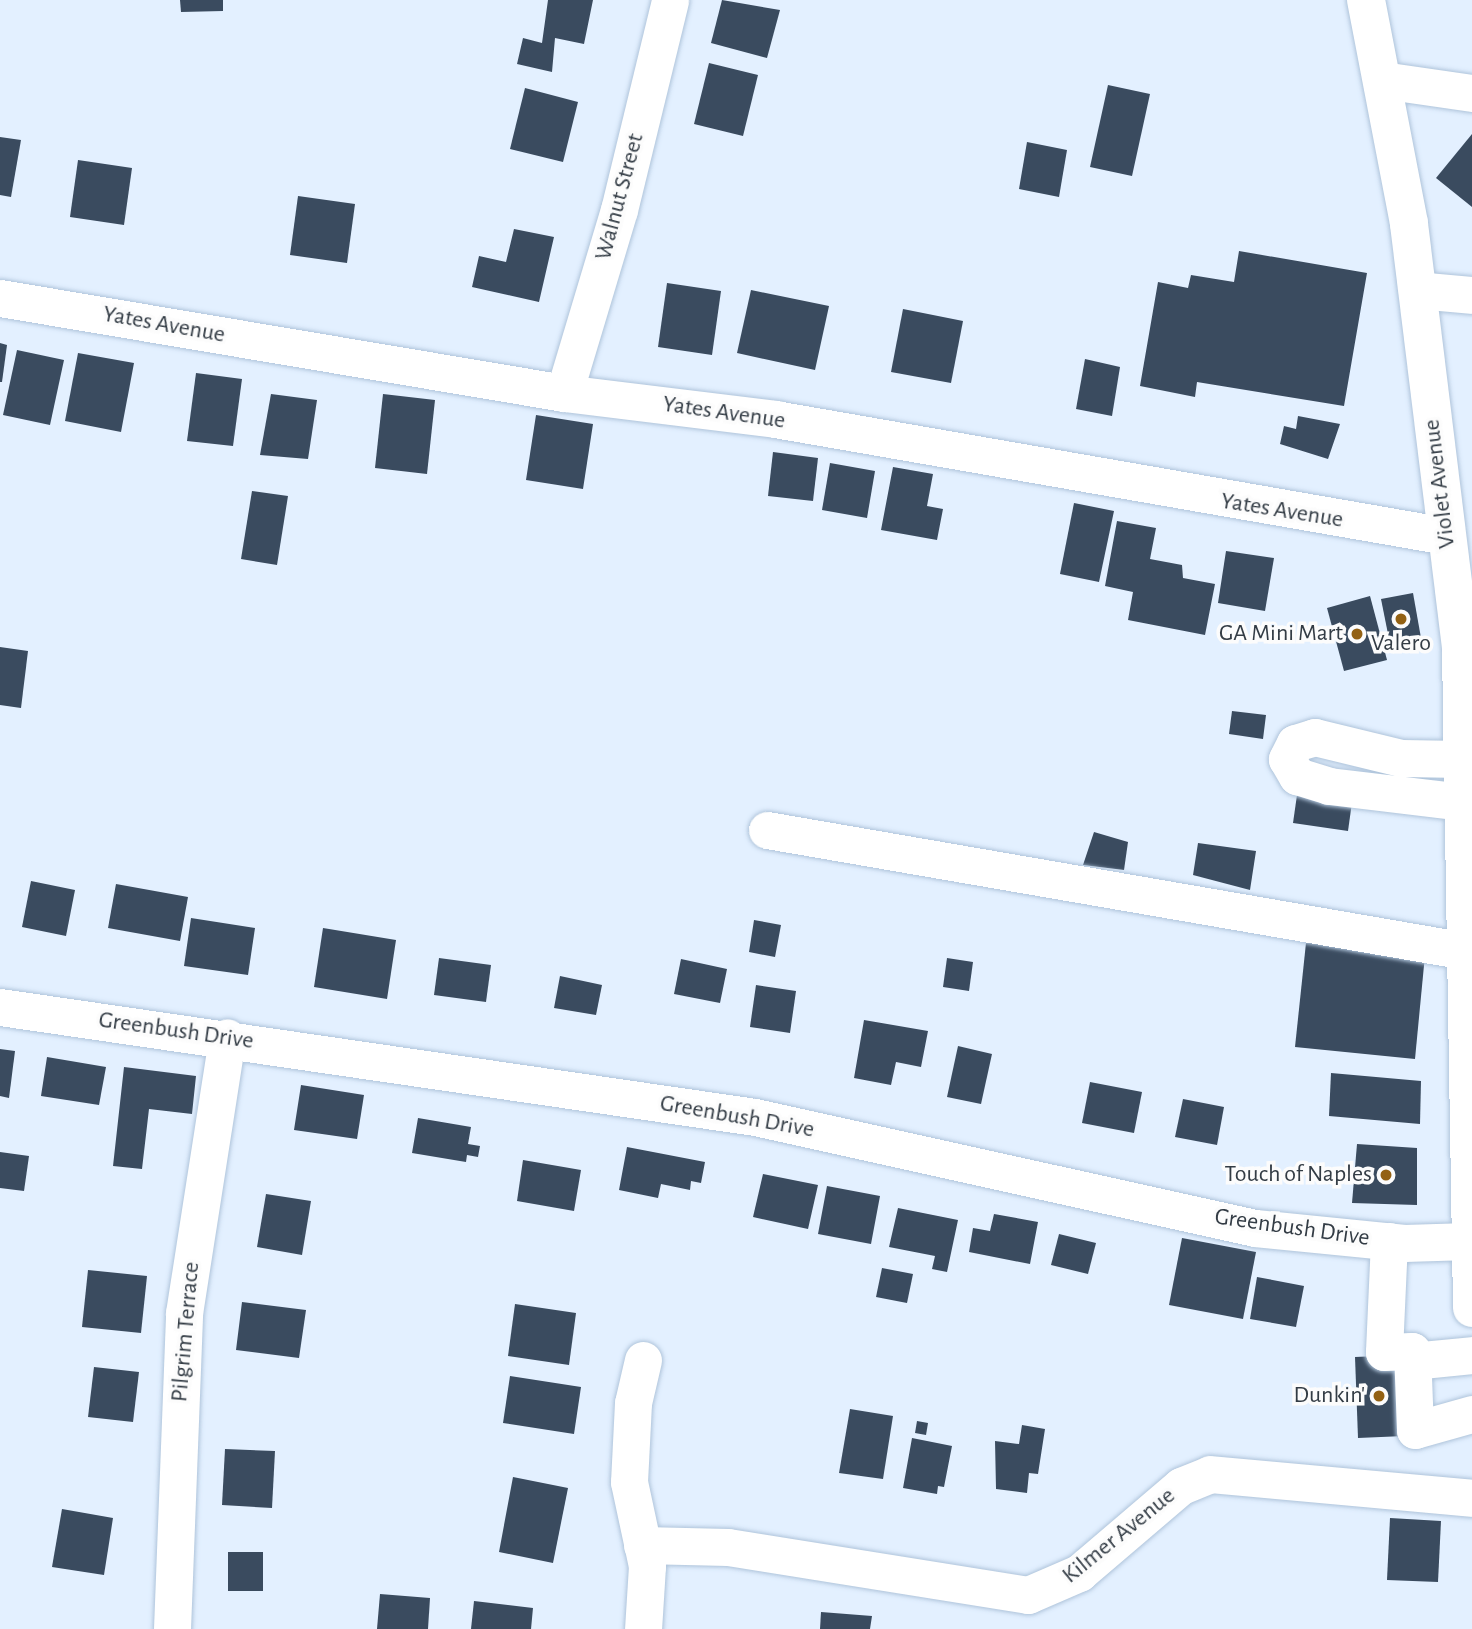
<!DOCTYPE html>
<html>
<head>
<meta charset="utf-8">
<style>
	body { margin:0 }
	#map { position:relative; width:1472px; height:1629px; overflow:hidden; background:#e3f0ff; font-family:"Alegreya Sans",sans-serif }
	div>[style] { position:absolute }
	[style*='--x'] { left:calc(var(--x)*1px); top:calc(var(--y)*1px); width:calc(var(--w)*1px); rotate:calc(var(--a)*1deg) }
	.building>* { inset:0; background:#3a4b5f }
	.roads { filter:drop-shadow(0 0 2px #afc4db) drop-shadow(0 0 2px #afc4db) }
	.minor>* { height:37px; margin:-18.5px; padding:0 18.5px; transform-origin:18.5px; border-radius:18.5px; background:#fff }
	.major>* { height:38px; margin:-19px; padding:0 19px; transform-origin:19px; border-radius:19px; background:#fff }
	.dots>* { width:19px; height:19px; translate:-50% -50%; box-sizing:border-box; border:4px solid #fcfcfc; border-radius:50% }
	span { translate:-50% -50%; white-space:nowrap; text-align:center; line-height:1.15; -webkit-text-stroke:7px #fcfcfc; paint-order:stroke }
	.street-label { font-size:24px; color:#333c45 }
	.poi-label { font-size:24px; color:#333c45 }
	.right { translate:-100% -50%; text-align:right }
</style>
</head>
<body>
<div id="map">
	<div class="building">
		<div style="clip-path:polygon(180px 0,223px 0,223px 11px,181px 12px)"></div>
		<div style="clip-path:polygon(548px 0,593px 0,584px 44px,555px 38px,552px 72px,517px 64px,523px 38px,542px 43px)"></div>
		<div style="clip-path:polygon(722px 0,780px 10px,767px 58px,711px 43px)"></div>
		<div style="clip-path:polygon(709px 63px,758px 75px,743px 136px,694px 124px)"></div>
		<div style="clip-path:polygon(1108px 85px,1150px 94px,1132px 176px,1090px 167px)"></div>
		<div style="clip-path:polygon(525px 88px,578px 102px,563px 162px,510px 149px)"></div>
		<div style="clip-path:polygon(1472px 134px,1472px 207px,1436px 178px)"></div>
		<div style="clip-path:polygon(0 137px,21px 140px,11px 197px,0 195px)"></div>
		<div style="clip-path:polygon(1027px 142px,1067px 150px,1059px 197px,1019px 189px)"></div>
		<div style="clip-path:polygon(78px 160px,132px 168px,124px 225px,70px 217px)"></div>
		<div style="clip-path:polygon(298px 196px,355px 204px,347px 263px,290px 255px)"></div>
		<div style="clip-path:polygon(514px 229px,554px 237px,539px 302px,472px 287px,479px 256px,506px 262px)"></div>
		<div style="clip-path:polygon(1239px 251px,1367px 273px,1344px 406px,1197px 382px,1195px 397px,1140px 386px,1158px 282px,1188px 288px,1191px 275px,1234px 282px)"></div>
		<div style="clip-path:polygon(667px 283px,721px 291px,712px 355px,658px 347px)"></div>
		<div style="clip-path:polygon(751px 290px,829px 306px,815px 370px,737px 353px)"></div>
		<div style="clip-path:polygon(903px 309px,963px 321px,951px 383px,891px 372px)"></div>
		<div style="clip-path:polygon(0 343px,7px 345px,2px 382px,0 382px)"></div>
		<div style="clip-path:polygon(17px 350px,64px 360px,50px 425px,3px 415px)"></div>
		<div style="clip-path:polygon(78px 353px,134px 363px,121px 432px,65px 421px)"></div>
		<div style="clip-path:polygon(1085px 359px,1120px 367px,1112px 416px,1076px 409px)"></div>
		<div style="clip-path:polygon(196px 373px,242px 379px,233px 446px,187px 441px)"></div>
		<div style="clip-path:polygon(271px 394px,317px 400px,308px 459px,260px 455px)"></div>
		<div style="clip-path:polygon(383px 394px,435px 400px,427px 474px,375px 468px)"></div>
		<div style="clip-path:polygon(536px 415px,593px 424px,583px 489px,526px 480px)"></div>
		<div style="clip-path:polygon(1298px 416px,1340px 424px,1328px 459px,1280px 444px,1284px 426px,1296px 429px)"></div>
		<div style="clip-path:polygon(773px 452px,818px 458px,813px 501px,768px 496px)"></div>
		<div style="clip-path:polygon(830px 463px,875px 471px,867px 518px,822px 510px)"></div>
		<div style="clip-path:polygon(893px 467px,933px 474px,927px 506px,943px 509px,937px 540px,881px 530px)"></div>
		<div style="clip-path:polygon(252px 491px,288px 496px,277px 565px,241px 559px)"></div>
		<div style="clip-path:polygon(1074px 503px,1114px 511px,1099px 582px,1060px 574px)"></div>
		<div style="clip-path:polygon(1117px 521px,1156px 528px,1150px 559px,1182px 565px,1183px 578px,1215px 584px,1205px 635px,1128px 620px,1133px 592px,1105px 586px)"></div>
		<div style="clip-path:polygon(1226px 551px,1274px 558px,1265px 611px,1218px 603px)"></div>
		<div style="clip-path:polygon(1413px 593px,1421px 638px,1390px 644px,1381px 599px)"></div>
		<div style="clip-path:polygon(1370px 596px,1387px 660px,1344px 671px,1327px 608px)"></div>
		<div style="clip-path:polygon(0 647px,28px 651px,21px 708px,0 705px)"></div>
		<div style="clip-path:polygon(1232px 711px,1266px 715px,1263px 739px,1229px 734px)"></div>
		<div style="clip-path:polygon(1298px 788px,1353px 795px,1348px 831px,1293px 823px)"></div>
		<div style="clip-path:polygon(1094px 832px,1128px 842px,1124px 870px,1083px 865px)"></div>
		<div style="clip-path:polygon(1198px 843px,1256px 851px,1250px 890px,1193px 875px)"></div>
		<div style="clip-path:polygon(31px 881px,75px 890px,66px 936px,22px 927px)"></div>
		<div style="clip-path:polygon(116px 884px,188px 897px,180px 941px,108px 928px)"></div>
		<div style="clip-path:polygon(191px 918px,255px 928px,248px 975px,184px 966px)"></div>
		<div style="clip-path:polygon(754px 920px,781px 925px,775px 957px,749px 952px)"></div>
		<div style="clip-path:polygon(1308px 924px,1425px 955px,1415px 1059px,1295px 1047px)"></div>
		<div style="clip-path:polygon(323px 928px,396px 940px,387px 999px,314px 987px)"></div>
		<div style="clip-path:polygon(439px 958px,491px 965px,486px 1002px,434px 995px)"></div>
		<div style="clip-path:polygon(947px 958px,973px 962px,969px 991px,943px 987px)"></div>
		<div style="clip-path:polygon(681px 959px,727px 969px,720px 1003px,674px 994px)"></div>
		<div style="clip-path:polygon(560px 976px,602px 985px,596px 1015px,554px 1008px)"></div>
		<div style="clip-path:polygon(756px 985px,796px 991px,790px 1033px,750px 1027px)"></div>
		<div style="clip-path:polygon(864px 1020px,928px 1031px,921px 1067px,896px 1062px,891px 1085px,854px 1078px)"></div>
		<div style="clip-path:polygon(958px 1046px,992px 1054px,981px 1104px,947px 1097px)"></div>
		<div style="clip-path:polygon(0 1049px,15px 1051px,9px 1098px,0 1096px)"></div>
		<div style="clip-path:polygon(47px 1057px,106px 1067px,99px 1105px,41px 1096px)"></div>
		<div style="clip-path:polygon(124px 1067px,196px 1076px,192px 1114px,149px 1109px,142px 1169px,113px 1166px)"></div>
		<div style="clip-path:polygon(1331px 1073px,1421px 1081px,1420px 1124px,1329px 1116px)"></div>
		<div style="clip-path:polygon(1090px 1082px,1142px 1092px,1134px 1133px,1082px 1123px)"></div>
		<div style="clip-path:polygon(301px 1085px,364px 1095px,357px 1139px,294px 1130px)"></div>
		<div style="clip-path:polygon(1183px 1099px,1224px 1107px,1217px 1145px,1175px 1137px)"></div>
		<div style="clip-path:polygon(418px 1118px,471px 1127px,468px 1144px,480px 1146px,478px 1157px,467px 1155px,466px 1162px,412px 1153px)"></div>
		<div style="clip-path:polygon(1357px 1144px,1417px 1148px,1417px 1205px,1352px 1203px)"></div>
		<div style="clip-path:polygon(627px 1147px,705px 1162px,701px 1183px,691px 1181px,690px 1190px,661px 1184px,658px 1198px,619px 1190px)"></div>
		<div style="clip-path:polygon(0 1152px,29px 1156px,24px 1191px,0 1188px)"></div>
		<div style="clip-path:polygon(523px 1160px,581px 1170px,574px 1211px,517px 1201px)"></div>
		<div style="clip-path:polygon(763px 1174px,818px 1185px,808px 1229px,753px 1217px)"></div>
		<div style="clip-path:polygon(827px 1186px,880px 1196px,871px 1244px,818px 1234px)"></div>
		<div style="clip-path:polygon(266px 1194px,311px 1201px,302px 1255px,257px 1247px)"></div>
		<div style="clip-path:polygon(898px 1208px,958px 1220px,947px 1272px,932px 1269px,935px 1256px,889px 1247px)"></div>
		<div style="clip-path:polygon(994px 1214px,1038px 1222px,1030px 1264px,969px 1252px,973px 1228px,990px 1231px)"></div>
		<div style="clip-path:polygon(1059px 1234px,1096px 1243px,1088px 1274px,1051px 1265px)"></div>
		<div style="clip-path:polygon(1182px 1238px,1256px 1252px,1243px 1319px,1169px 1305px)"></div>
		<div style="clip-path:polygon(882px 1268px,913px 1274px,907px 1303px,876px 1297px)"></div>
		<div style="clip-path:polygon(88px 1270px,147px 1276px,141px 1333px,82px 1327px)"></div>
		<div style="clip-path:polygon(1257px 1277px,1304px 1286px,1296px 1327px,1250px 1319px)"></div>
		<div style="clip-path:polygon(242px 1302px,306px 1310px,299px 1358px,236px 1350px)"></div>
		<div style="clip-path:polygon(515px 1304px,576px 1313px,569px 1365px,508px 1356px)"></div>
		<div style="clip-path:polygon(1401px 1355px,1404px 1436px,1358px 1438px,1355px 1357px)"></div>
		<div style="clip-path:polygon(94px 1367px,139px 1372px,133px 1422px,88px 1417px)"></div>
		<div style="clip-path:polygon(510px 1376px,581px 1387px,574px 1434px,503px 1423px)"></div>
		<div style="clip-path:polygon(850px 1409px,893px 1416px,883px 1479px,839px 1473px)"></div>
		<div style="clip-path:polygon(917px 1421px,928px 1423px,926px 1435px,915px 1433px)"></div>
		<div style="clip-path:polygon(1022px 1425px,1045px 1429px,1038px 1474px,1029px 1473px,1027px 1493px,996px 1489px,995px 1441px,1019px 1444px)"></div>
		<div style="clip-path:polygon(912px 1438px,952px 1446px,944px 1487px,938px 1486px,937px 1494px,903px 1488px)"></div>
		<div style="clip-path:polygon(225px 1449px,275px 1451px,272px 1508px,222px 1505px)"></div>
		<div style="clip-path:polygon(513px 1477px,568px 1488px,553px 1563px,499px 1552px)"></div>
		<div style="clip-path:polygon(62px 1509px,113px 1518px,104px 1575px,52px 1567px)"></div>
		<div style="clip-path:polygon(1390px 1518px,1441px 1521px,1438px 1582px,1387px 1580px)"></div>
		<div style="clip-path:polygon(228px 1552px,263px 1552px,263px 1591px,228px 1591px)"></div>
		<div style="clip-path:polygon(380px 1594px,430px 1598px,428px 1629px,377px 1629px)"></div>
		<div style="clip-path:polygon(474px 1601px,533px 1608px,531px 1629px,471px 1629px)"></div>
		<div style="clip-path:polygon(821px 1612px,872px 1616px,870px 1629px,820px 1629px)"></div>
	</div>
	<div class="roads">
		<div class="minor">
			<div style="--x:1382;--y:80;--w:91;--a:8.2"></div>
			<div style="--x:1417;--y:290;--w:55;--a:5.2"></div>
			<div style="--x:0;--y:298;--w:572;--a:9.56"></div>
			<div style="--x:564;--y:393;--w:213;--a:7"></div>
			<div style="--x:775;--y:419;--w:681;--a:9.89"></div>
			<div style="--x:564;--y:393;--w:191;--a:-73.3"></div>
			<div style="--x:619;--y:210;--w:216;--a:-76.3"></div>
			<div style="--x:1463;--y:759;--w:62;--a:-179.1"></div>
			<div style="--x:1401;--y:758;--w:89;--a:-166.3"></div>
			<div style="--x:1315;--y:737;--w:21;--a:163"></div>
			<div style="--x:1295;--y:743;--w:18;--a:117"></div>
			<div style="--x:1287;--y:759;--w:20;--a:60"></div>
			<div style="--x:1297;--y:776;--w:34;--a:17"></div>
			<div style="--x:1329;--y:786;--w:136;--a:6.8"></div>
			<div style="--x:767;--y:830;--w:709;--a:9.82"></div>
			<div style="--x:0;--y:1007;--w:763;--a:8.29"></div>
			<div style="--x:755;--y:1117;--w:512;--a:12.52"></div>
			<div style="--x:1255;--y:1228;--w:150;--a:5.7"></div>
			<div style="--x:1404;--y:1243;--w:65;--a:-1.8"></div>
			<div style="--x:1389;--y:1241;--w:111;--a:92.6"></div>
			<div style="--x:1384;--y:1352;--w:28;--a:-2"></div>
			<div style="--x:1412;--y:1351;--w:79;--a:87.8"></div>
			<div style="--x:1415;--y:1430;--w:59;--a:-15.7"></div>
			<div style="--x:643;--y:1360;--w:44;--a:103.1"></div>
			<div style="--x:633;--y:1403;--w:79;--a:92.9"></div>
			<div style="--x:629;--y:1482;--w:86;--a:77.9"></div>
			<div style="--x:647;--y:1566;--w:63;--a:93.6"></div>
			<div style="--x:1412;--y:1361;--w:60;--a:-5.7"></div>
			<div style="--x:642;--y:1545;--w:86;--a:1.3"></div>
			<div style="--x:728;--y:1547;--w:304;--a:9.1"></div>
			<div style="--x:1028;--y:1595;--w:56;--a:-23.3"></div>
			<div style="--x:1079;--y:1573;--w:134;--a:-40.5"></div>
			<div style="--x:1181;--y:1486;--w:31;--a:-22"></div>
			<div style="--x:1210;--y:1474;--w:263;--a:5.2"></div>
			<div style="--x:172;--y:1629;--w:316;--a:-87.8"></div>
			<div style="--x:184;--y:1313;--w:279;--a:-81.1"></div>
		</div>
		<div class="major">
			<div style="--x:1366;--y:0;--w:228;--a:79.1"></div>
			<div style="--x:1409;--y:224;--w:429;--a:83"></div>
			<div style="--x:1461;--y:650;--w:658;--a:89.04"></div>
		</div>
	</div>
	<div class="dots">
		<div style="left:1401px;top:619px;background:#936113"></div>
		<div style="left:1357px;top:634px;background:#936113"></div>
		<div style="left:1386px;top:1175px;background:#936113"></div>
		<div style="left:1379px;top:1396px;background:#936113"></div>
	</div>
	<div class="street-label">
		<span style="left:620px;top:197px;rotate:-75deg">Walnut Street</span>
		<span style="left:164px;top:325px;rotate:10deg">Yates Avenue</span>
		<span style="left:724px;top:413px;rotate:8deg">Yates Avenue</span>
		<span style="left:1440px;top:484px;rotate:-97deg">Violet Avenue</span>
		<span style="left:1282px;top:511px;rotate:9deg">Yates Avenue</span>
		<span style="left:176px;top:1031px;rotate:8deg">Greenbush Drive</span>
		<span style="left:737px;top:1117px;rotate:10deg">Greenbush Drive</span>
		<span style="left:1292px;top:1228px;rotate:8deg">Greenbush Drive</span>
		<span style="left:186px;top:1332px;rotate:-85deg">Pilgrim Terrace</span>
		<span style="left:1119px;top:1536px;rotate:-39deg">Kilmer Avenue</span>
	</div>
	<div class="poi-label">
		<span class="right" style="left:1343px;top:634px">GA Mini Mart</span>
		<span style="left:1401px;top:644px">Valero</span>
		<span class="right" style="left:1372px;top:1175px">Touch of Naples</span>
		<span class="right" style="left:1365px;top:1396px">Dunkin'</span>
	</div>
</div>
</body>
</html>
